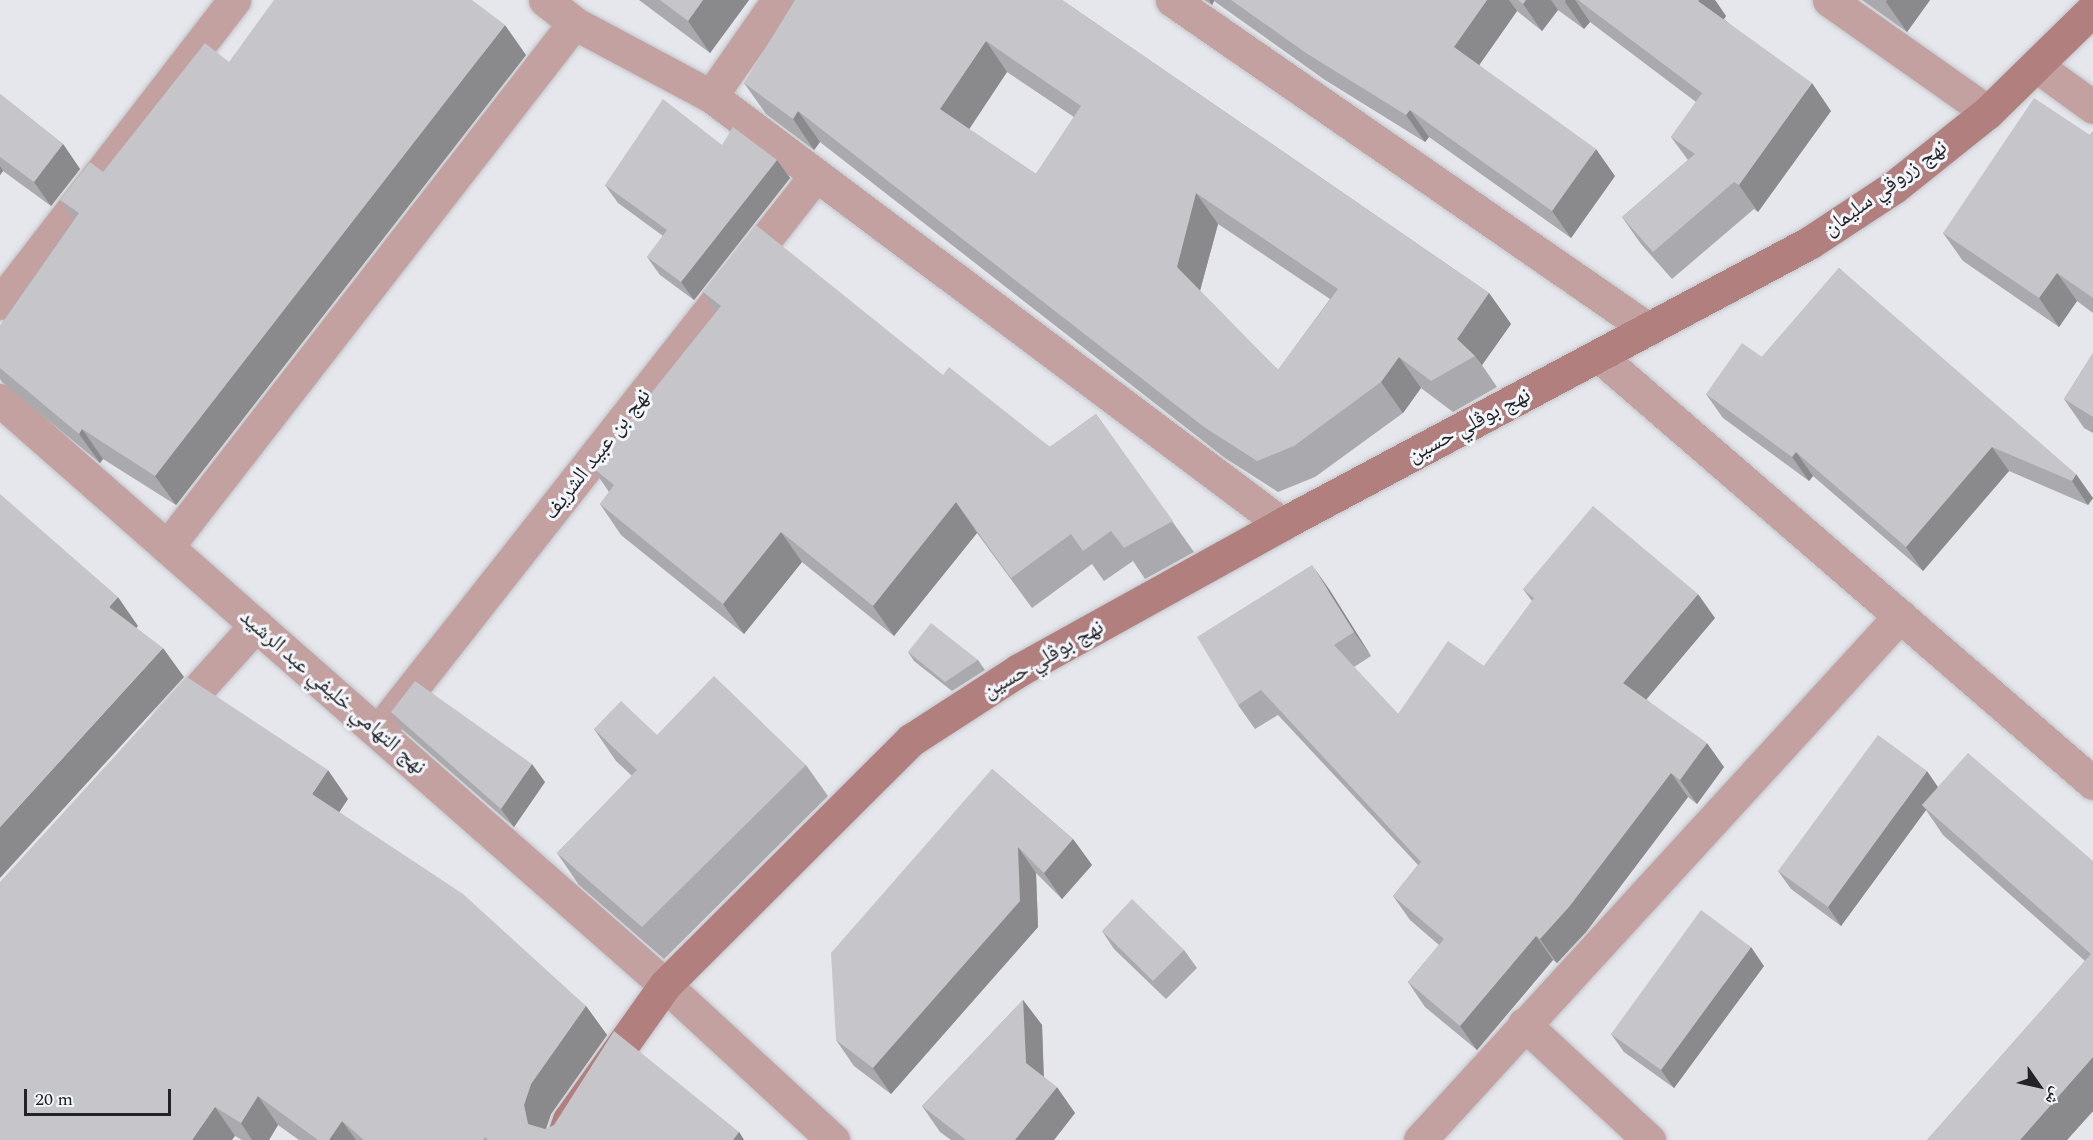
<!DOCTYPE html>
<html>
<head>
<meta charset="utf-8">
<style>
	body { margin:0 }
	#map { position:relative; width:2093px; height:1140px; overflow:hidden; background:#e5e7ec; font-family:Spectral,"Noto Naskh Arabic",serif }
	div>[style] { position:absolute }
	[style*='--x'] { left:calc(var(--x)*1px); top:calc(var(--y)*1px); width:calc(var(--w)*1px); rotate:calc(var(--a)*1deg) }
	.roads { filter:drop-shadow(0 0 2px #c2c4c8) drop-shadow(0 0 2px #c2c4c8) }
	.minor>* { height:33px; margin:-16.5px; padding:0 16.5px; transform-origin:16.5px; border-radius:16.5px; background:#c3a1a0 }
	.secondary>* { height:33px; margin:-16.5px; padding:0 16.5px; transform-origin:16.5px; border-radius:16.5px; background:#b07f7e }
	.wall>* { inset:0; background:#a9a9ae }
	.shaded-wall>* { inset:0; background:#8a8a8d }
	.building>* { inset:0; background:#c5c5ca }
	span { translate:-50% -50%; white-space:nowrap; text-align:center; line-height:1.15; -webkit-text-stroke:6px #f2f5fa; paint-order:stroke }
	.street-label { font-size:22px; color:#222325 }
	.north { position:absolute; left:2009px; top:1056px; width:60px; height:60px; -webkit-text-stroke:4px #f2f5fa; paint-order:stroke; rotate:124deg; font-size:16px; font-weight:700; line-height:24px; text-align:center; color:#222325 }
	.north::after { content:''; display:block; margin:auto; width:21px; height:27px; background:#222325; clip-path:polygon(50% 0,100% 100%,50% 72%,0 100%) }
	.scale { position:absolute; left:24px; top:1089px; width:147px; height:27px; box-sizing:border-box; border:3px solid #222325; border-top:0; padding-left:8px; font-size:18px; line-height:21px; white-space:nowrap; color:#222325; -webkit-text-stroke:4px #f2f5fa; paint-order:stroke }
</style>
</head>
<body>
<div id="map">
	<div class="roads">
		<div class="minor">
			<div style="--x:545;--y:0;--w:37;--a:38"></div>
			<div style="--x:574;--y:23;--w:155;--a:28.1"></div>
			<div style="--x:711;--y:96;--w:714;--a:36.85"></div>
			<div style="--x:1172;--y:0;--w:579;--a:34.65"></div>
			<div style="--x:1829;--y:0;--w:194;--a:35.2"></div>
			<div style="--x:2038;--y:67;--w:68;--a:36"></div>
			<div style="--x:711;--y:96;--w:117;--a:-55.1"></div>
			<div style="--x:0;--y:303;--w:383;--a:-52.3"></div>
			<div style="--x:1599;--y:356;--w:653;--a:40.84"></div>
			<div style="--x:0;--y:400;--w:886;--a:41.34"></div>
			<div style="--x:665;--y:985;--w:229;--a:42.7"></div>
			<div style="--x:167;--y:547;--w:663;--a:-52.16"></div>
			<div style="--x:171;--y:719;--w:127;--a:-47.9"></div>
			<div style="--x:388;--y:719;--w:692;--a:-51.81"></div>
			<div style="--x:1524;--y:1024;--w:171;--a:42.9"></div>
			<div style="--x:1420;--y:1140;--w:711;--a:-47.51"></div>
		</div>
		<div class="secondary">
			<div style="--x:562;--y:1140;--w:21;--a:-71"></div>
			<div style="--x:569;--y:1120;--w:166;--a:-54.6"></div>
			<div style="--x:665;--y:985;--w:347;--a:-44.9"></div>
			<div style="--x:911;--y:740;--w:129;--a:-32.9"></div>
			<div style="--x:1019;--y:670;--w:301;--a:-29"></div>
			<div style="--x:1282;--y:524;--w:597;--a:-28.07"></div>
			<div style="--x:1809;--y:243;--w:102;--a:-33.4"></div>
			<div style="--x:1894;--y:187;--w:120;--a:-38.6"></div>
			<div style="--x:1988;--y:112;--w:147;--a:-44.4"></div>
		</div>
	</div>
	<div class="wall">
		<div style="clip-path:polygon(639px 0,749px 0,710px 53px)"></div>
		<div style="clip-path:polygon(evenodd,1062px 0,1489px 293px,1511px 324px,1482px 365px,1497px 387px,1453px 412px,1421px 388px,1403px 413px,1315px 477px,1278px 492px,1225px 458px,820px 142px,814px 150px,766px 114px,744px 83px,1062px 0,1007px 72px,1074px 117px,1036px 174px,969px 129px,1007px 72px,1062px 0,1218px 224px,1330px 299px,1278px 370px,1200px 291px,1218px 224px)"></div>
		<div style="clip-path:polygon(1204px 0,1715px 0,1726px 16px,1724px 19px,1831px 111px,1758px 212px,1754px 209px,1672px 279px,1641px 244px,1622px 217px,1688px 160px,1671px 137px,1696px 102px,1590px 22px,1584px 29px,1558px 10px,1542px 31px,1517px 11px,1479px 65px,1615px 176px,1571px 238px,1429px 137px,1425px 142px,1325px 80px,1214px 1px,1212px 5px)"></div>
		<div style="clip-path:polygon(1862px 0,1930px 0,1907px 32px)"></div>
		<div style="clip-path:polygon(526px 55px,176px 505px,103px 459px,100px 463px,2px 382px,0 379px,0 326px,74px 219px,60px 200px,103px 172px,229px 62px)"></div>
		<div style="clip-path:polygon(0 94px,63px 144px,80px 169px,51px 206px,3px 171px,0 175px)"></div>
		<div style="clip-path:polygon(2093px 131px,2093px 313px,2077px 301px,2059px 327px,1963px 261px,1943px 233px,2090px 135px)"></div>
		<div style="clip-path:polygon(722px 145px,777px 160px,790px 178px,694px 300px,660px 275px,647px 257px,663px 236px,618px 203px,605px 185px)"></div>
		<div style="clip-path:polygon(1839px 268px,2093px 498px,2088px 505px,2009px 471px,1923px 571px,1813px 476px,1809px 481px,1723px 418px,1706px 394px,1762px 357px)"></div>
		<div style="clip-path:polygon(703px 292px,943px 375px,1050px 447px,1096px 414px,1194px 552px,1145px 579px,1133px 561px,1104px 581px,1092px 564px,1032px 608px,977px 533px,894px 636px,802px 562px,744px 634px,621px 535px,600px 504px,609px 492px,592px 467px,716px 312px)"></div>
		<div style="clip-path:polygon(2093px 353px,2093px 433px,2084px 428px,2064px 399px)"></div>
		<div style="clip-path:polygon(1329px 589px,1371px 656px,1354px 667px,1398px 714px,1484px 666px,1532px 601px,1523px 589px,1715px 618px,1646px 699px,1724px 767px,1697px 804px,1688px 797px,1586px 932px,1557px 963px,1553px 960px,1477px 1050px,1425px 1007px,1408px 982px,1439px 945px,1410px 920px,1393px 896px,1418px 865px,1278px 715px,1255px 729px,1238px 705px)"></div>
		<div style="clip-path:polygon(908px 652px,978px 660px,985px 670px,952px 691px,914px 661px)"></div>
		<div style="clip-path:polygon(391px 712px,545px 782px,514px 827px,403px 730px)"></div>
		<div style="clip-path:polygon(594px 729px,657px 735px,806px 765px,828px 796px,664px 959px,579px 885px,557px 853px,632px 776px,616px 761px)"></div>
		<div style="clip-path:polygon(992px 769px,1073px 839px,1092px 865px,1062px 899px,1036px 873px,1038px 927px,891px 1094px,854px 1066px,836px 1040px)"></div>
		<div style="clip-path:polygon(1938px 787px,2093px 861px,2093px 1111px,2067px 1140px,1927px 1140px,2085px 961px,1943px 835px,1926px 810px,1841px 926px,1791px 889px,1778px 871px)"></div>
		<div style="clip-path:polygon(348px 799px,339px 812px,586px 1006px,607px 1035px,551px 1114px,546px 1129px,739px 1132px,744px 1140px,299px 1140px,278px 1125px,269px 1140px,242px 1140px,235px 1136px,0 1140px)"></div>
		<div style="clip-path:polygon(1102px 931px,1184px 950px,1197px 968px,1166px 999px,1114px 949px)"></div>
		<div style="clip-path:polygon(1764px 966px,1674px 1088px,1624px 1052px,1611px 1034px)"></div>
		<div style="clip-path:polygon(1023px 1000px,1042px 1025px,1044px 1077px,1075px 1113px,1054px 1140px,951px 1140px,940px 1132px,922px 1106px)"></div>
	</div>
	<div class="shaded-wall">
		<div style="clip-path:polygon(703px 0,749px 0,710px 53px,688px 21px)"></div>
		<div style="clip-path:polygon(1209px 0,1214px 0,1214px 1px,1212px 5px)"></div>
		<div style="clip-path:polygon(1487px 0,1509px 0,1517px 11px,1473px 74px,1454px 47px)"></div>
		<div style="clip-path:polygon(1526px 0,1551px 0,1558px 10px,1542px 31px,1523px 4px)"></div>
		<div style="clip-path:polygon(1566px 0,1575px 0,1590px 22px,1584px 29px,1565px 2px)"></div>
		<div style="clip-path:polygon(1699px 0,1715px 0,1726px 16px,1717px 28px,1698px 1px)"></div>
		<div style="clip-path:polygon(1887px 0,1930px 0,1907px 32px,1886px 2px)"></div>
		<div style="clip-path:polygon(505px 25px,526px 55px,176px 505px,155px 476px)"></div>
		<div style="clip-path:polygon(986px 41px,1007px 72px,962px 140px,940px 109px)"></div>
		<div style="clip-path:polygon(1812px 83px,1831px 111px,1758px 212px,1739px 185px)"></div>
		<div style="clip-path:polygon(1410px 110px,1429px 137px,1425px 142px,1406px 115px)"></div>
		<div style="clip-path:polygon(798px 111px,820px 142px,814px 150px,793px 119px)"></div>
		<div style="clip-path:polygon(63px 144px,80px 169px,51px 206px,34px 182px)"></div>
		<div style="clip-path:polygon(1596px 149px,1615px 176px,1571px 238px,1552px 211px)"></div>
		<div style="clip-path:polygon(777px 160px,790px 178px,694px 300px,681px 282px)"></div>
		<div style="clip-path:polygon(0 166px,3px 171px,0 175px)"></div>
		<div style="clip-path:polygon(1196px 193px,1218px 224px,1198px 298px,1177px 267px)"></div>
		<div style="clip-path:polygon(2057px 273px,2077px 301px,2059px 327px,2039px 298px)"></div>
		<div style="clip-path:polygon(1489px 293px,1511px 324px,1482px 365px,1475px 356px,1457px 339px)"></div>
		<div style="clip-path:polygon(1399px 357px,1421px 388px,1403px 413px,1381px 382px)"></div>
		<div style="clip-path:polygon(82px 429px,103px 459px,100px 463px,79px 434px)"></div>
		<div style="clip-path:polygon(1992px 447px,2009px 471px,1923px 571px,1906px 547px)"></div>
		<div style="clip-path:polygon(1796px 452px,1813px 476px,1809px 481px,1792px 457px)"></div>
		<div style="clip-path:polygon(2076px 474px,2093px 498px,2088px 505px,2072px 481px)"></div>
		<div style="clip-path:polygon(956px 502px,977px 533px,894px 636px,873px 606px)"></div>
		<div style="clip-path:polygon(781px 532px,802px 562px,744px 634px,723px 604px)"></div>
		<div style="clip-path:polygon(1312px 565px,1329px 589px,1371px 656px,1354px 632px)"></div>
		<div style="clip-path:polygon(1698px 594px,1715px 618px,1640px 707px,1623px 683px)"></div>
		<div style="clip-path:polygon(118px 597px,138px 626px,130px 636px,109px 607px)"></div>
		<div style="clip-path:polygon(163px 648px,184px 677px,0 878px,0 827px)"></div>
		<div style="clip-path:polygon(1707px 743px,1724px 767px,1697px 804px,1680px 780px)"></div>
		<div style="clip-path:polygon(532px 764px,545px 782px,514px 827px,501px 809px)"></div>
		<div style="clip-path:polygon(328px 770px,348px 799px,332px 823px,312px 794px)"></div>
		<div style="clip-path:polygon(1927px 771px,1940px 790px,1922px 805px,1926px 810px,1841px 926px,1828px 907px)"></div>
		<div style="clip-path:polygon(1671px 773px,1688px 797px,1586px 932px,1557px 963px,1540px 939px)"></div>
		<div style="clip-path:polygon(1073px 839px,1092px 865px,1062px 899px,1044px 873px)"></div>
		<div style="clip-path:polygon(1018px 847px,1036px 873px,1038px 927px,891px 1094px,873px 1068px)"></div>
		<div style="clip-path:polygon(1536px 936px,1553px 960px,1477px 1050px,1460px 1026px)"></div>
		<div style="clip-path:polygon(1751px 947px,1764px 966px,1674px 1088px,1661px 1070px)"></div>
		<div style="clip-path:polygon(1023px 1000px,1042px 1025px,1044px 1089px,1026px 1063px)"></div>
		<div style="clip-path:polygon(586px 1006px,607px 1035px,551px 1114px,544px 1134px,528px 1124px,524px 1105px,531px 1084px)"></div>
		<div style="clip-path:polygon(2093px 1057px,2093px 1111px,2067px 1140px,2020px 1140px)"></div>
		<div style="clip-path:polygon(1057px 1087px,1075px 1113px,1054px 1140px,1015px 1140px)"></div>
		<div style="clip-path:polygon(258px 1096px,278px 1125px,269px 1140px,252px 1140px,241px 1123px)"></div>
		<div style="clip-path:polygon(215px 1107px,235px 1136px,232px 1140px,192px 1140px)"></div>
		<div style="clip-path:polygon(342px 1121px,356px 1140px,329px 1140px)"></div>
		<div style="clip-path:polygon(739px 1132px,744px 1140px,733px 1140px)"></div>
	</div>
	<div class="building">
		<div style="clip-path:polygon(274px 0,472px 0,505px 25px,155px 476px,82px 429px,79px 434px,0 368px,0 326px,79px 213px,60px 200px,90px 162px,103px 172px,205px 43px,229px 62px)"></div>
		<div style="clip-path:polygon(660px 0,703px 0,688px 21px)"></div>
		<div style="clip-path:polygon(evenodd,795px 0,1062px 0,1489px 293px,1457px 339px,1475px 356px,1431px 381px,1399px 357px,1381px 382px,1294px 446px,1257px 461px,1204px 427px,798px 111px,793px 119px,744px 83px,795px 0,986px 41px,1081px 106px,1036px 174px,940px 109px,986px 41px,795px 0,1196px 193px,1338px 289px,1278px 370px,1177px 267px,1196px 193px)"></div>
		<div style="clip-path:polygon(1231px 0,1487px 0,1454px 47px,1596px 149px,1552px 211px,1410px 110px,1406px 115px,1306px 53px)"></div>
		<div style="clip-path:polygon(1518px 0,1526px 0,1523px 4px)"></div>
		<div style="clip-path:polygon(1578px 0,1699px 0,1698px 1px,1812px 83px,1739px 185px,1734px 182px,1653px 252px,1622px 217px,1695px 154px,1671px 137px,1702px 93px)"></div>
		<div style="clip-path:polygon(0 94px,63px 144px,34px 182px,0 157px)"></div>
		<div style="clip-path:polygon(2034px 98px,2090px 135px,2093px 131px,2093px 298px,2057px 273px,2039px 298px,1943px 233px)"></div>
		<div style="clip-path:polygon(663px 99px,722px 145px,733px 127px,777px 160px,681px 282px,647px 257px,667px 230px,605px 185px)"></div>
		<div style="clip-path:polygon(756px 225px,943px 375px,949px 367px,1050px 447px,1096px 414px,1173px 521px,1124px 548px,1111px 531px,1083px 551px,1071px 534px,1011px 578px,956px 502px,873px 606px,781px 532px,723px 604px,600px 504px,614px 485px,592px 467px,721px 306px,703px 292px)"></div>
		<div style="clip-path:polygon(1839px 268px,2076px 474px,2072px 481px,1992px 447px,1906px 547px,1796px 452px,1792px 457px,1706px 394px,1742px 343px,1762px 357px)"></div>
		<div style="clip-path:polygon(2093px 353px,2093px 417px,2064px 399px)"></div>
		<div style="clip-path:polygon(0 494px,118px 597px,109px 607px,163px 648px,0 827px)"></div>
		<div style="clip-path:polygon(1593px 506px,1698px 594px,1623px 683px,1707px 743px,1680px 780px,1671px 773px,1569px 907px,1540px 939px,1536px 936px,1460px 1026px,1408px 982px,1444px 939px,1393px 896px,1421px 862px,1261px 690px,1238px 705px,1197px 637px,1312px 565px,1354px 632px,1334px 645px,1398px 714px,1448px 641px,1484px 666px,1534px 598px,1523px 589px)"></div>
		<div style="clip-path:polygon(931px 623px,978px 660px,945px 682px,908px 652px)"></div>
		<div style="clip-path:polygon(714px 676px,806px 765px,642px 927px,557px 853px,637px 770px,594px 729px,621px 701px,657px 735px)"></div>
		<div style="clip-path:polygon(187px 677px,328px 770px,312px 794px,463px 894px,586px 1006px,531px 1084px,524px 1105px,528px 1124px,545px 1129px,554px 1125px,614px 1031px,739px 1132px,733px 1140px,488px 1140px,485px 1137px,483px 1140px,364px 1140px,342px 1121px,329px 1140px,318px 1140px,258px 1096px,241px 1123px,215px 1107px,192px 1140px,0 1140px,0 882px)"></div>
		<div style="clip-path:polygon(415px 681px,532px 764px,501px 809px,391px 712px)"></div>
		<div style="clip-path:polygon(1878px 735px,1927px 771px,1828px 907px,1778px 871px)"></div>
		<div style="clip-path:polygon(1968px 753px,2093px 861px,2093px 1057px,2020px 1140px,1927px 1140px,2091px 954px,1922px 805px)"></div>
		<div style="clip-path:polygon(992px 769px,1073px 839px,1044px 873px,1018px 847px,1020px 901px,873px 1068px,836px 1040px,831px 953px)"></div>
		<div style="clip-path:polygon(1132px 899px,1184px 950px,1153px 981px,1102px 931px)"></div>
		<div style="clip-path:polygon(1701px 910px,1751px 947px,1661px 1070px,1611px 1034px)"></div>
		<div style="clip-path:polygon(1023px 1000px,1026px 1063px,1057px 1087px,1015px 1140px,966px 1140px,922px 1106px)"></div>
	</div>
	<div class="street-label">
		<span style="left:1885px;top:188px;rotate:-36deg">نهج زروقي سليمان</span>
		<span style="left:1469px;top:425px;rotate:-28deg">نهج بوڨلي حسين</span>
		<span style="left:597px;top:454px;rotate:-52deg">نهج بن عبيد الشريف</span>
		<span style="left:1043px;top:659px;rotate:-30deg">نهج بوڨلي حسين</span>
		<span style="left:333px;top:692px;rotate:41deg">نهج التهامي خليفي عبد الرشيد</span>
	</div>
	<div class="north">ش</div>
	<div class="scale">20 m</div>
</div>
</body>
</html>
